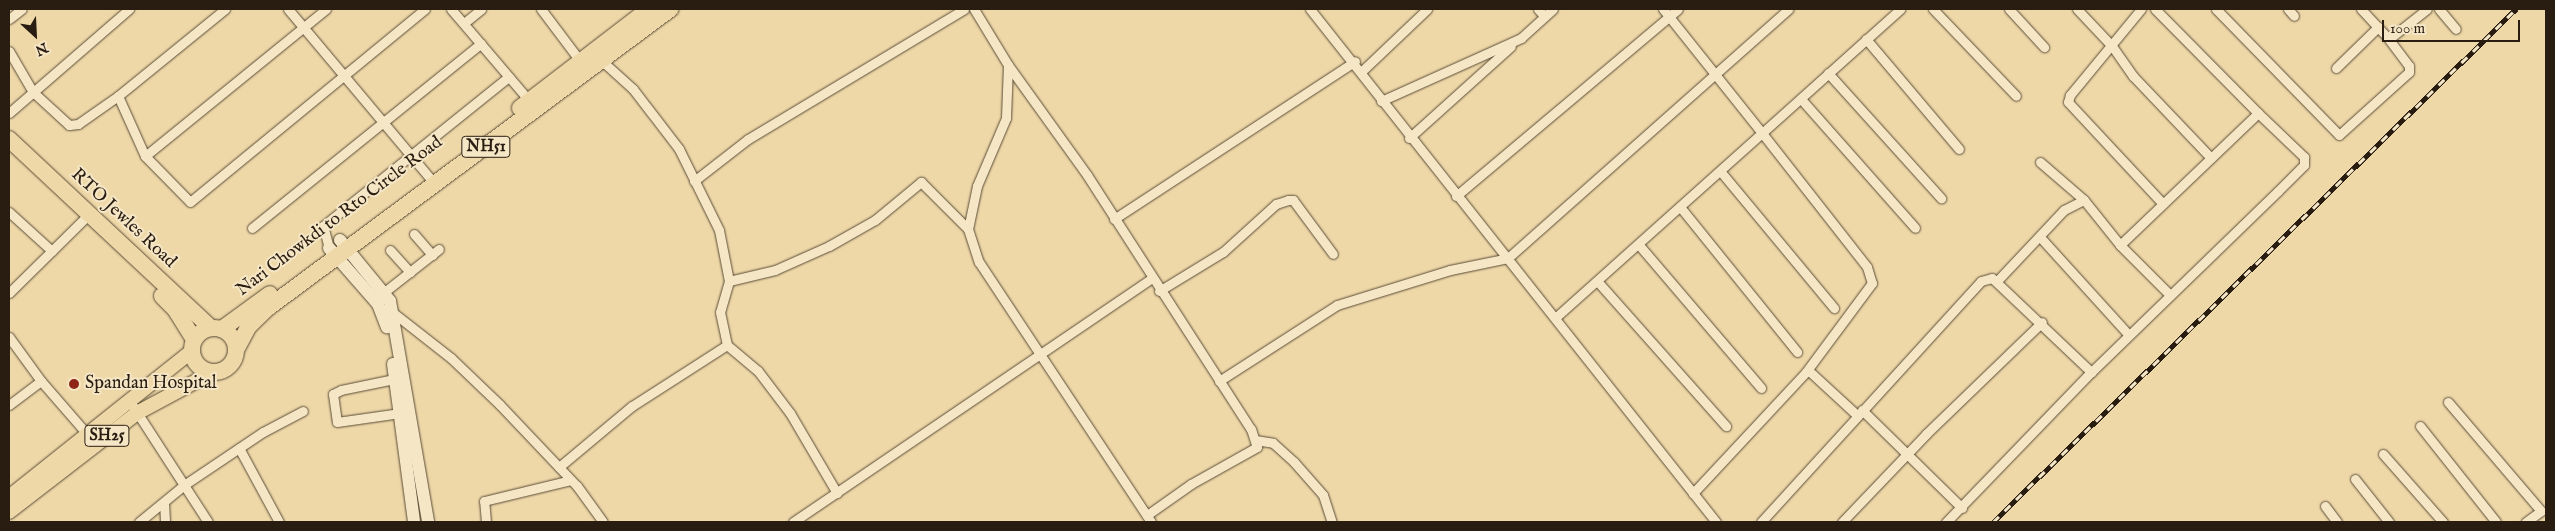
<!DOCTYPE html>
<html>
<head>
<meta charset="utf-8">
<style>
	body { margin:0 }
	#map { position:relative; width:2555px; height:531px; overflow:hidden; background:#efd8a8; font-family:"IM FELL English",serif }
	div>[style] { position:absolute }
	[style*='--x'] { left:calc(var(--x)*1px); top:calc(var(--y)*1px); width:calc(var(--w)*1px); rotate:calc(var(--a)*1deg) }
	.roads { filter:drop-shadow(0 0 1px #5a4c37) drop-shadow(0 0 1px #5a4c37) }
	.street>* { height:9px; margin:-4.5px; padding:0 4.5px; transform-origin:4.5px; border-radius:4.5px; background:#f5e6c6 }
	.secondary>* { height:12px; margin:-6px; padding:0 6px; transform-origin:6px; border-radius:6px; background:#f5e6c6 }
	.primary>* { height:14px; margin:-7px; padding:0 7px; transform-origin:7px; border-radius:7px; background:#efd8a8 }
	.highway>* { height:16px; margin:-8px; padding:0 8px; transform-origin:8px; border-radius:8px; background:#efd8a8 }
	.highway>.ring { margin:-8px; padding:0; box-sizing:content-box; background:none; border:16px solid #efd8a8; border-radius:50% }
	.rail>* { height:4.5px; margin-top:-2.25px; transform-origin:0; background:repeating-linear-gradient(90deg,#f5e6c6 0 8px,#291d11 0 16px); box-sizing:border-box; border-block:1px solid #291d11 }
	.dots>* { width:14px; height:14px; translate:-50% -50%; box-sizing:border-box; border:2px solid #f5e6c6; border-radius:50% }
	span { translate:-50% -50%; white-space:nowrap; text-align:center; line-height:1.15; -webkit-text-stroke:4px #f5e6c6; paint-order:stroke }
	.shield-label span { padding:1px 4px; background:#f5e6c6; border:1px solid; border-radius:4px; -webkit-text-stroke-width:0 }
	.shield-label { font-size:16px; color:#291d11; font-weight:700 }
	.street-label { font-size:18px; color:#291d11 }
	.poi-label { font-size:18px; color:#291d11 }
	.left { translate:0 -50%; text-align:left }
	.frame { position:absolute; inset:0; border:10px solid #291d11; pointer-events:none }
	.north { position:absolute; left:10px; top:10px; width:50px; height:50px; -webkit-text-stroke:4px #f5e6c6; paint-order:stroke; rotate:155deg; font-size:14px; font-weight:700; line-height:20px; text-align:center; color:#291d11 }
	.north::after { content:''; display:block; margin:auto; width:18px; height:22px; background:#291d11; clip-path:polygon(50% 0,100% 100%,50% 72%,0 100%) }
	.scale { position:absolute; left:2382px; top:20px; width:138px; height:22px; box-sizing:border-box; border:2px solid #291d11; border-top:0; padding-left:6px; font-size:15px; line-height:18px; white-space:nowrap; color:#291d11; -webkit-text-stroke:4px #f5e6c6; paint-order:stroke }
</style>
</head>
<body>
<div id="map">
	<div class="roads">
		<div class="street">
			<div style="--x:288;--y:9;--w:229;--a:50"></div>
			<div style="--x:326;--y:9;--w:233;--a:140.9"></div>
			<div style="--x:145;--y:156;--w:64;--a:45.6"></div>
			<div style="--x:190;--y:202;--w:304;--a:-39.4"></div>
			<div style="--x:451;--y:9;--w:125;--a:49.5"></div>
			<div style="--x:541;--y:9;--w:66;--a:53"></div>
			<div style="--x:974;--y:9;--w:66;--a:58.7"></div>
			<div style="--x:1008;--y:65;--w:53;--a:92.2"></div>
			<div style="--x:1006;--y:118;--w:74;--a:113.1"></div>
			<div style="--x:977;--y:186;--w:44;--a:101.8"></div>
			<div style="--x:968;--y:229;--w:35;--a:72"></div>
			<div style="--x:979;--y:262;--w:312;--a:56.5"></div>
			<div style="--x:1310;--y:9;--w:654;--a:51.64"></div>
			<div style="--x:1538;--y:9;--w:9;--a:49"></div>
			<div style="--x:1663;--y:9;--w:159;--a:51.4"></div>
			<div style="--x:1762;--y:133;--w:186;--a:-41.9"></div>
			<div style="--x:1933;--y:9;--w:120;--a:46.3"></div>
			<div style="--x:2009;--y:9;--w:52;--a:47.4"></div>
			<div style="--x:2077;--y:9;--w:51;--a:46.6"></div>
			<div style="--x:2112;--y:46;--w:37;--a:55"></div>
			<div style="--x:2133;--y:76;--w:113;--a:46.4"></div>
			<div style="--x:2141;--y:9;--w:112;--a:129.5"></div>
			<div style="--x:2070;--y:95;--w:7;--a:106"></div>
			<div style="--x:2068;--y:102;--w:139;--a:47"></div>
			<div style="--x:2155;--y:9;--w:146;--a:45.3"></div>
			<div style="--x:2216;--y:9;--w:176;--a:45.7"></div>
			<div style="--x:2339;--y:135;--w:94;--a:-42"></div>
			<div style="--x:2409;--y:72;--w:6;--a:-90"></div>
			<div style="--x:2409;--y:66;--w:34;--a:-127"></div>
			<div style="--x:2389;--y:39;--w:48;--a:-38.3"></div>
			<div style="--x:2288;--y:9;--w:9;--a:49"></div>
			<div style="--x:2361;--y:9;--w:41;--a:47"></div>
			<div style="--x:2439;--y:9;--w:26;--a:50"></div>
			<div style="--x:9;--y:19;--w:16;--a:-38"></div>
			<div style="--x:464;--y:23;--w:22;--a:-39"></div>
			<div style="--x:1866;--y:39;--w:144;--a:49.8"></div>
			<div style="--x:9;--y:51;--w:48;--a:59.7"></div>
			<div style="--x:33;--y:92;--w:49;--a:42.5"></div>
			<div style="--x:69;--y:125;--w:9;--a:-6"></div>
			<div style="--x:78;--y:124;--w:49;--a:-35"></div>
			<div style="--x:602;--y:61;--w:42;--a:42.1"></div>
			<div style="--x:633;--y:89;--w:76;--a:52.5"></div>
			<div style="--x:679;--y:149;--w:90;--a:63.7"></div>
			<div style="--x:719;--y:230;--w:52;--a:78.9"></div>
			<div style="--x:729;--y:281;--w:32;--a:106"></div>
			<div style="--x:720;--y:312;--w:34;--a:78"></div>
			<div style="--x:727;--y:345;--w:40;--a:40"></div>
			<div style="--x:758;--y:371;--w:53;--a:52.7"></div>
			<div style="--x:790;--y:413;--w:93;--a:59.6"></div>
			<div style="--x:1008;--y:65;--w:135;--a:54.3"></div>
			<div style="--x:1087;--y:175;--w:302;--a:57.2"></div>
			<div style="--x:1251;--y:429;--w:19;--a:72"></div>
			<div style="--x:1257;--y:447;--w:76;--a:150.7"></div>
			<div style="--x:1191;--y:484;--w:54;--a:144.8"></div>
			<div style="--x:2336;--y:68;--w:59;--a:-44.3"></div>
			<div style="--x:1362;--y:71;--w:90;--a:-43.6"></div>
			<div style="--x:1828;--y:73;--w:169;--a:47.9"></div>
			<div style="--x:1801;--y:99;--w:172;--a:48.5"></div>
			<div style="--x:1381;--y:101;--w:154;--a:-24.2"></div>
			<div style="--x:1521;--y:38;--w:43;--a:-42.2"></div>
			<div style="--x:9;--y:113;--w:159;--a:-40.9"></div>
			<div style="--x:1409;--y:138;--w:137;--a:-42"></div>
			<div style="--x:145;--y:156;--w:66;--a:-114.2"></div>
			<div style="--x:118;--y:96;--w:138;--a:-39.1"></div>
			<div style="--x:2040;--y:162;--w:58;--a:40.8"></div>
			<div style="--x:1721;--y:172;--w:177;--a:50.3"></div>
			<div style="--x:694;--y:181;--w:68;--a:-37.9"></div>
			<div style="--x:748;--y:139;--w:252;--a:-31"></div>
			<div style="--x:1456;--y:196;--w:290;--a:-40.1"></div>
			<div style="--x:1681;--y:208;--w:185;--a:51.1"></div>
			<div style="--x:9;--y:212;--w:58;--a:42.2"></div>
			<div style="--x:1114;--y:219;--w:288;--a:-33.2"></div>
			<div style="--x:252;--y:228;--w:294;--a:-38.9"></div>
			<div style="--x:414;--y:234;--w:28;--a:49"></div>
			<div style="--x:2040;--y:237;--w:131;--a:47.8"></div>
			<div style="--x:1639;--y:245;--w:188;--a:49.5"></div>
			<div style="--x:2120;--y:245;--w:69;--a:45"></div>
			<div style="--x:329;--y:248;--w:23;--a:-105"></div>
			<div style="--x:323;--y:226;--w:238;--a:-38.8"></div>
			<div style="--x:390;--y:250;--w:30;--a:48"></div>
			<div style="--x:729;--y:281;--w:47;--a:-13.4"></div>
			<div style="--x:775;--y:270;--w:59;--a:-24"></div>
			<div style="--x:829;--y:246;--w:53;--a:-29.5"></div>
			<div style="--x:875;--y:220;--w:60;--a:-39.6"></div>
			<div style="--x:921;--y:182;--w:66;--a:45"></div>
			<div style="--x:1997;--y:281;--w:98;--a:-46.7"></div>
			<div style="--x:2064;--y:210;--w:22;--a:-27"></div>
			<div style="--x:2084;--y:200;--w:58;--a:51.3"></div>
			<div style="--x:2120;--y:245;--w:191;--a:-43.7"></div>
			<div style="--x:2258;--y:113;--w:64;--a:43.7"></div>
			<div style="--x:2304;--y:157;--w:8;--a:90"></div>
			<div style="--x:2304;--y:165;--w:37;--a:135"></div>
			<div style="--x:2278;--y:191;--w:260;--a:135.9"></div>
			<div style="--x:1598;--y:282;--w:193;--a:48.4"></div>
			<div style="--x:1159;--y:291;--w:75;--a:-31.4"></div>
			<div style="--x:1223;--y:252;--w:72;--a:-42.2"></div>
			<div style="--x:1276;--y:204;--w:13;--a:-18"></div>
			<div style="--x:1288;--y:200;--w:5;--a:0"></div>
			<div style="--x:1293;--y:200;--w:67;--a:53.5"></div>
			<div style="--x:9;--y:293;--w:105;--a:-44.6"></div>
			<div style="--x:383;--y:293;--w:71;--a:-38.2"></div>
			<div style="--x:391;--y:311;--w:76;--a:38.1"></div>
			<div style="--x:451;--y:358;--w:68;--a:43.8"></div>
			<div style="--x:500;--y:405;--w:112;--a:46.5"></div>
			<div style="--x:577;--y:486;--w:44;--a:54.2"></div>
			<div style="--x:1555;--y:318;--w:278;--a:-41.8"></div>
			<div style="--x:1762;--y:133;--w:170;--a:51.9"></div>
			<div style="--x:1867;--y:267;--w:17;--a:73"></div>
			<div style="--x:1872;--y:283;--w:111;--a:126.6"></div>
			<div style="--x:1806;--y:372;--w:166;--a:133"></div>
			<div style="--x:9;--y:337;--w:54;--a:54"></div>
			<div style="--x:41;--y:381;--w:70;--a:49"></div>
			<div style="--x:1808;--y:370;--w:67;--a:42.6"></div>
			<div style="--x:399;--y:378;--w:59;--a:168.3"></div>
			<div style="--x:341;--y:390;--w:9;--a:153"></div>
			<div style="--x:333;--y:394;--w:28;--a:82"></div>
			<div style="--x:337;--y:422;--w:64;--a:-8.1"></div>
			<div style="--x:1219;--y:381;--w:140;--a:-32.8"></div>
			<div style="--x:1337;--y:305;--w:118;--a:-17.2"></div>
			<div style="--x:1450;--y:270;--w:59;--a:-11.7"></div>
			<div style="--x:1508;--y:258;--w:375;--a:-41.6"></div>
			<div style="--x:129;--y:400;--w:145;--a:57.1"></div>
			<div style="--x:2448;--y:402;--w:143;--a:49.5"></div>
			<div style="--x:2541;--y:511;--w:19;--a:144"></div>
			<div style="--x:9;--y:405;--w:40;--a:-37"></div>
			<div style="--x:1862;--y:410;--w:140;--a:44.4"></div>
			<div style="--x:2420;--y:426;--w:122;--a:51.6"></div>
			<div style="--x:1255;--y:440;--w:18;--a:9"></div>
			<div style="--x:1273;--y:443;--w:28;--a:42"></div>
			<div style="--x:1294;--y:462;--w:44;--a:48.7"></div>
			<div style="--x:1323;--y:495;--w:28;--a:72"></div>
			<div style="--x:239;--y:448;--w:84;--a:61.6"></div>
			<div style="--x:2383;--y:454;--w:91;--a:48.6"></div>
			<div style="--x:559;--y:467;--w:95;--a:-39.9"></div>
			<div style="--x:632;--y:406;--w:113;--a:-32.7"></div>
			<div style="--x:2355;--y:479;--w:55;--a:51.7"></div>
			<div style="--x:164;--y:502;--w:20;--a:87"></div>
			<div style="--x:2325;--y:506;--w:20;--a:53"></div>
			<div style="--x:139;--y:522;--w:58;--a:-39.4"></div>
			<div style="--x:184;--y:485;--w:95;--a:-33.9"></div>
			<div style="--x:263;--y:432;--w:45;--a:-27.7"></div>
			<div style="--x:486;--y:522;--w:21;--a:-95"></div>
			<div style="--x:484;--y:501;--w:89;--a:-13.6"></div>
			<div style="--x:793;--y:522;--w:433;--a:-34.2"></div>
			<div style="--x:1761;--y:522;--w:326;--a:-47.6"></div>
			<div style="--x:1981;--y:281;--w:11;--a:-15"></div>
			<div style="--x:1992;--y:278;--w:137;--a:43.5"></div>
			<div style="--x:2091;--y:372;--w:209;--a:134"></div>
			<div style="--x:1842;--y:522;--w:122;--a:-46.3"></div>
			<div style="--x:1926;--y:434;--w:161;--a:-44"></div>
		</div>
		<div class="secondary">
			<div style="--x:340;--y:240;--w:79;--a:50.7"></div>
			<div style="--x:390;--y:301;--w:224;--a:80.2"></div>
			<div style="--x:329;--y:248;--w:74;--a:48.8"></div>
			<div style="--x:378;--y:304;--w:25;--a:69"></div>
			<div style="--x:393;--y:364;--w:159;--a:82.4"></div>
		</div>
		<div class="primary">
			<div style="--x:9;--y:497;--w:234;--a:-38.6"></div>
			<div style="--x:9;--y:512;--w:162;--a:-37.7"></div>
			<div style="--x:137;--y:413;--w:86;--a:-28.3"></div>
		</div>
		<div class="highway">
			<div style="--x:520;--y:108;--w:163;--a:-37.5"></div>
			<div style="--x:9;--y:139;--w:277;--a:43.1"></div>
			<div style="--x:162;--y:296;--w:18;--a:45"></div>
			<div style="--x:175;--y:309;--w:36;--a:58"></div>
			<div class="ring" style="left:192px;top:328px;width:28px;height:28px"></div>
			<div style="--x:222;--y:329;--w:59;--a:-36.1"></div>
			<div style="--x:236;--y:350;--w:27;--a:-62"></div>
			<div style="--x:249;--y:326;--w:28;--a:-44"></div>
			<div style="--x:269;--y:307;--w:500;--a:-36.6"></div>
		</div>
	</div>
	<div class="rail">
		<div style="--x:1993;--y:522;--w:733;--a:-44.45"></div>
	</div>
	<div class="dots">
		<div style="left:74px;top:384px;background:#8f2418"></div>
	</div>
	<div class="shield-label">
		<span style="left:486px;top:147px">NH51</span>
		<span style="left:107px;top:436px">SH25</span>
	</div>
	<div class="street-label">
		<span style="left:340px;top:217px;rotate:-37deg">Nari Chowkdi to Rto Circle Road</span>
		<span style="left:123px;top:219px;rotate:43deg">RTO Jewles Road</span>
	</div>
	<div class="poi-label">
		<span class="left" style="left:85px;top:384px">Spandan Hospital</span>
	</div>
	<div class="frame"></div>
	<div class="north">N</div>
	<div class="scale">100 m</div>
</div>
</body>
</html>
